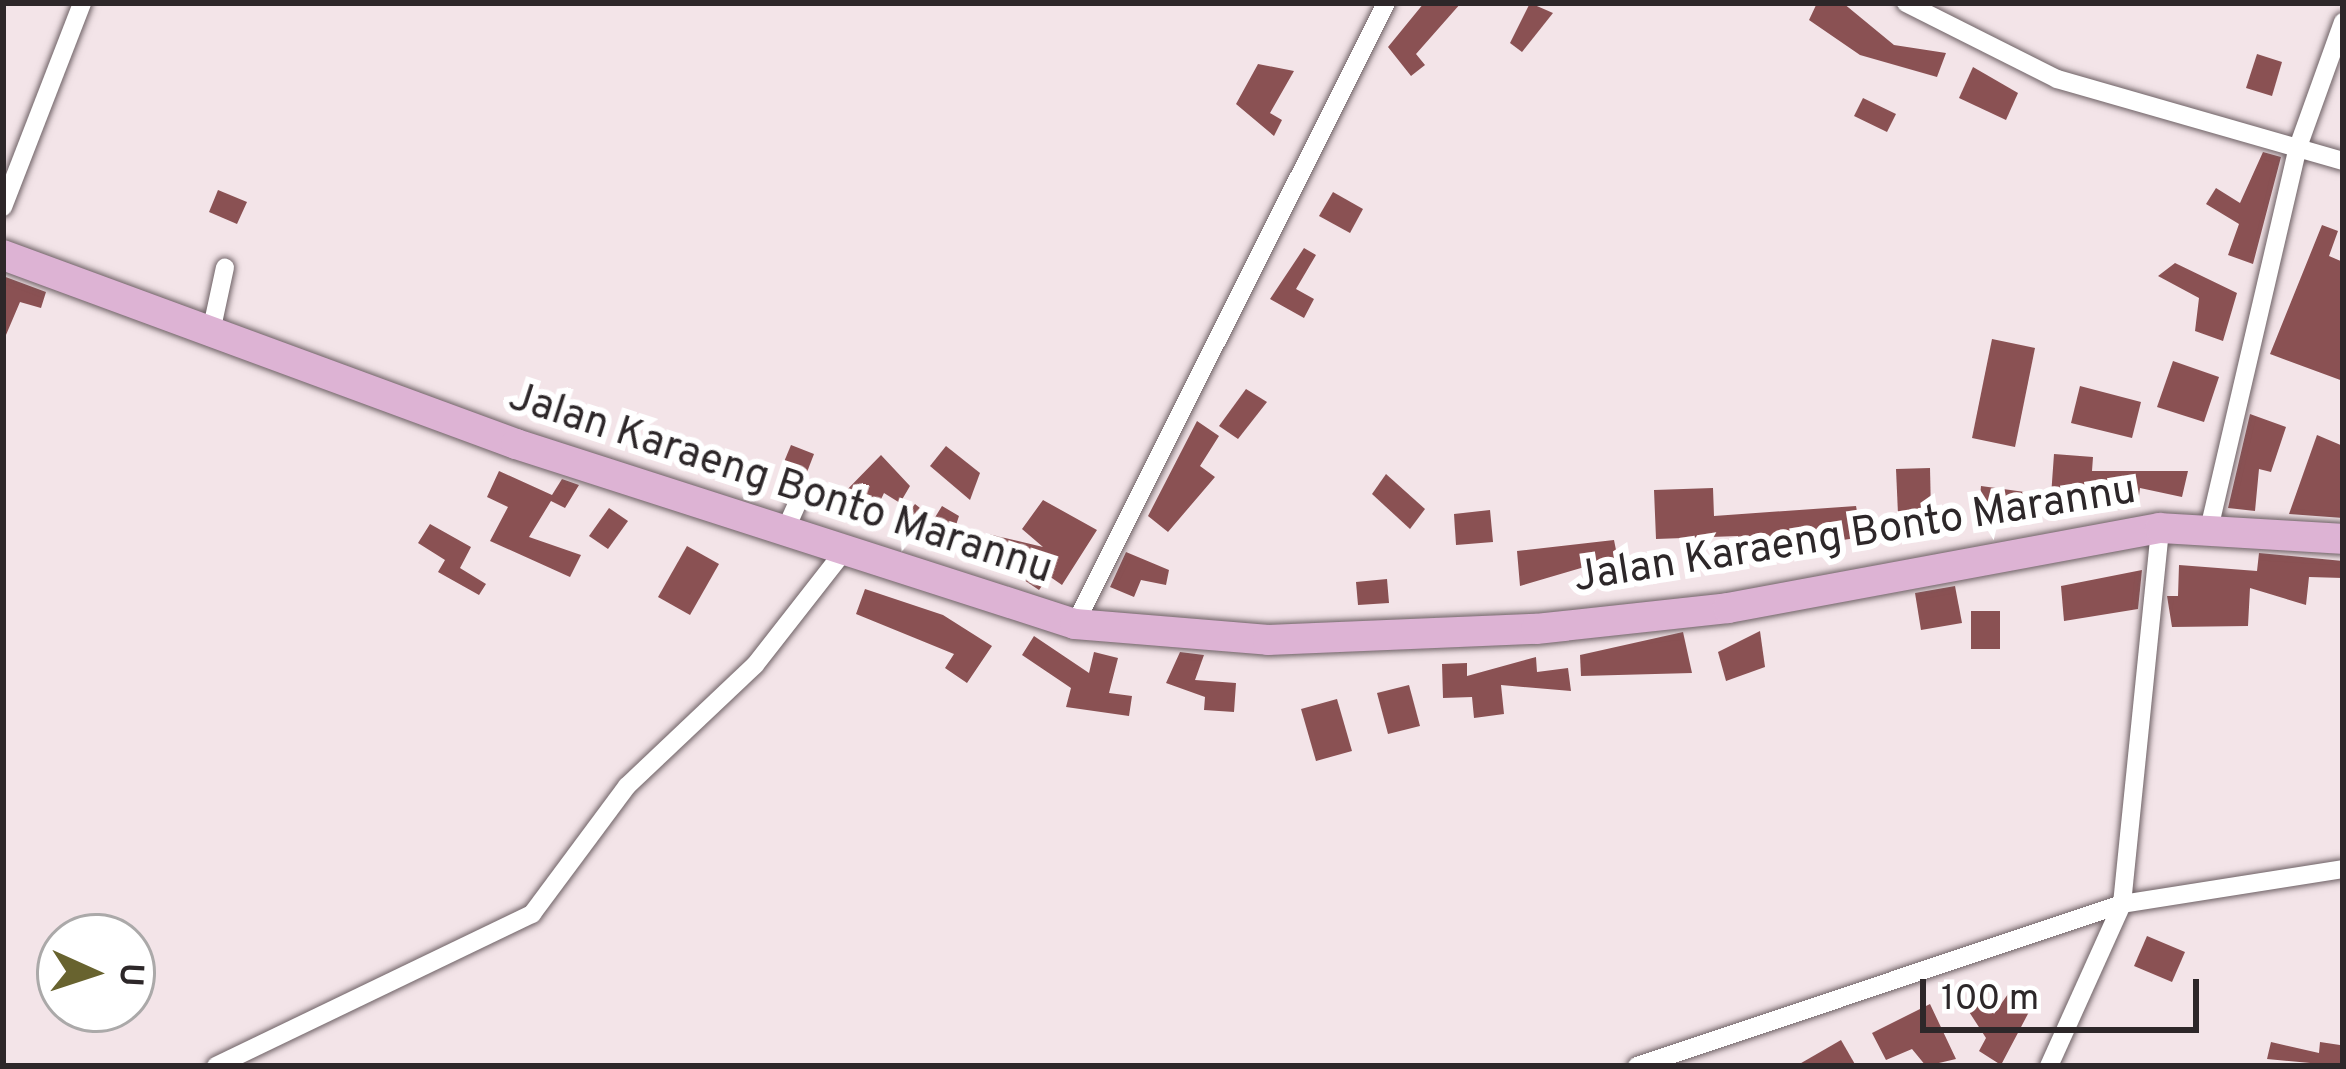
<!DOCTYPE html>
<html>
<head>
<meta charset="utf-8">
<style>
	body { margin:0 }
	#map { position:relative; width:2346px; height:1069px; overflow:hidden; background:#f3e4e8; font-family:Overpass,sans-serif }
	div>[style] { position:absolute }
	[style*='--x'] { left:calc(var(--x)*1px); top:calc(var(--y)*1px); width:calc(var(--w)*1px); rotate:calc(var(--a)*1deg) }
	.building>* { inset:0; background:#8a5153 }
	.roads { filter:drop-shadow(0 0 3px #6d6064) drop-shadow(0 0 3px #6d6064) }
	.street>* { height:18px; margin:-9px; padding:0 9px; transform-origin:9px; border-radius:9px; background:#fff }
	.primary>* { height:30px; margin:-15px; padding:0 15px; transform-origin:15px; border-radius:15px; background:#ddb3d4 }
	span { translate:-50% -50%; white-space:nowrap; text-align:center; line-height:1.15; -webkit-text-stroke:12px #fff; paint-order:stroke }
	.street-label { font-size:42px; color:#2d2729 }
	.frame { position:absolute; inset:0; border:6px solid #2d2729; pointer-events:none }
	.north { position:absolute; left:36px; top:913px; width:120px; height:120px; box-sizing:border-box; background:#fff; border:3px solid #aba9a9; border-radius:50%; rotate:93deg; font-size:33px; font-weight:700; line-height:48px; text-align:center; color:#2d2729 }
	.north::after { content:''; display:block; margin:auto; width:42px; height:54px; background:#68632f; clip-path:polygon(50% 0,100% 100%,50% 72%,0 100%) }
	.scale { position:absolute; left:1920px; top:979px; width:279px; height:54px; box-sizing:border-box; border:6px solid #2d2729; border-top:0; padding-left:15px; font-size:36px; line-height:42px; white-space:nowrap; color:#2d2729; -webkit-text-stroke:9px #fff; paint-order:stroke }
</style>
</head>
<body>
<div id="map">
	<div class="building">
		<div style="clip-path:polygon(1424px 3px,1461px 3px,1416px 54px,1425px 65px,1411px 76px,1388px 47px)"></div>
		<div style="clip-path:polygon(1530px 3px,1553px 13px,1522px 52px,1510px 43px)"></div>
		<div style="clip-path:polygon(1817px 3px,1843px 3px,1894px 45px,1946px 53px,1937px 77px,1860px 55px,1809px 20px)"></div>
		<div style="clip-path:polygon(2257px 54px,2282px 62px,2272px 96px,2246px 88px)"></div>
		<div style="clip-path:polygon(1258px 64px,1294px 71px,1270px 113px,1282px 120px,1274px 136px,1236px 104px)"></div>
		<div style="clip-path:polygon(1973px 67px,2018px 93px,2006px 120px,1959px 98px)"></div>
		<div style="clip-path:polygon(1863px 98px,1896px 114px,1887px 132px,1854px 116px)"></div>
		<div style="clip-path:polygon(2263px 152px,2281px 157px,2253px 264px,2228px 255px,2239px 224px,2206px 204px,2216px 188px,2240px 203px)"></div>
		<div style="clip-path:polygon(218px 190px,247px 202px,237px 224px,209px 212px)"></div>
		<div style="clip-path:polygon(1333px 192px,1363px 209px,1350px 233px,1319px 216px)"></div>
		<div style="clip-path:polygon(2322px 225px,2338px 231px,2329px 256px,2343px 262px,2343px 381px,2270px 354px)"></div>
		<div style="clip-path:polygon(1304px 248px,1316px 255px,1296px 289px,1314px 299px,1304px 318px,1270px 299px)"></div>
		<div style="clip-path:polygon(2175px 263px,2237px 293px,2223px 341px,2195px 331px,2199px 298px,2158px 276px)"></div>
		<div style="clip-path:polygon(3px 276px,46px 292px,41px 308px,20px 302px,3px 342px)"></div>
		<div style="clip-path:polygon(1992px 339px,2035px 348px,2015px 447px,1972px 438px)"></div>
		<div style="clip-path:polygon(2173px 361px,2219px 377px,2204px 422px,2157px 407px)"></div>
		<div style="clip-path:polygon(2080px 386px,2141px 402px,2132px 438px,2071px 423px)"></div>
		<div style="clip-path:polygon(1246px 389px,1267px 402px,1238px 439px,1219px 426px)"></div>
		<div style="clip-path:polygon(2250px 414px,2286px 427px,2271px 472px,2259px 469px,2255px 511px,2228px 508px)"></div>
		<div style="clip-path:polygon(1197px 421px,1219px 436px,1200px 466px,1215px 477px,1168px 532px,1148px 516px)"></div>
		<div style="clip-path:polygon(2317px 435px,2343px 446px,2343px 518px,2289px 514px)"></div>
		<div style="clip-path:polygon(791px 445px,814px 454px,804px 480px,779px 474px)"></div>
		<div style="clip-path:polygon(946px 446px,980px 473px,970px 500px,930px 466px)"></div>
		<div style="clip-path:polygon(2054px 454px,2093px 457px,2092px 471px,2188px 471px,2182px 497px,2140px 488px,2138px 504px,2051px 496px)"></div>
		<div style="clip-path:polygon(881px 455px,910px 486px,900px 503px,884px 493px,873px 516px,838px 499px)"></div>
		<div style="clip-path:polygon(1930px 468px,1931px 513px,1898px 514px,1896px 469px)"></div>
		<div style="clip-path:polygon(499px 471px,552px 495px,562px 479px,579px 485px,565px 508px,551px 501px,529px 537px,581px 555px,570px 577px,490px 541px,508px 507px,487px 497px)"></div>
		<div style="clip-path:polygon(1386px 474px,1425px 509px,1410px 529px,1372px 494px)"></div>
		<div style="clip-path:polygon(1981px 486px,2039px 494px,2036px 520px,1979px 509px)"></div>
		<div style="clip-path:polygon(1713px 488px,1714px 516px,1856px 506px,1862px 537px,1741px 556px,1738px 536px,1656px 539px,1654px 490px)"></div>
		<div style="clip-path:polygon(1043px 500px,1097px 530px,1062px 585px,1049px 576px,1039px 590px,1024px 580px,1030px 570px,982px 554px,988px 534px,1043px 547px,1022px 529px)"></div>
		<div style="clip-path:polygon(915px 504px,934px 519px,942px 506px,959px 516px,953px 534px,963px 546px,901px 523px)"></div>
		<div style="clip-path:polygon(609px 508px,628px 521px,608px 549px,589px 536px)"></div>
		<div style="clip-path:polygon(1490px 510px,1493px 542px,1456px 545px,1454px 514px)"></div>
		<div style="clip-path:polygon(430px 524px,471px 547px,460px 568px,486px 584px,479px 595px,438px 572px,445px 560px,418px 543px)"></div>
		<div style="clip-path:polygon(1614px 540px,1620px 570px,1600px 574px,1598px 563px,1520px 586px,1517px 551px)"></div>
		<div style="clip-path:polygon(687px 546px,719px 564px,690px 615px,658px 597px)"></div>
		<div style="clip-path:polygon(1126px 552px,1169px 570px,1166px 585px,1141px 580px,1134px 597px,1110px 587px)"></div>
		<div style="clip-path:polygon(2259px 553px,2343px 561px,2343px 578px,2309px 577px,2306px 605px,2250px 588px,2248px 626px,2172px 627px,2167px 596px,2178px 596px,2179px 565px,2257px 571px)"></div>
		<div style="clip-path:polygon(2142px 570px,2138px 609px,2064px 621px,2061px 586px)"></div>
		<div style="clip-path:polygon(1387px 579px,1389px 603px,1358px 605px,1356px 582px)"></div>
		<div style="clip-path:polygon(1955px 586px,1962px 623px,1921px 630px,1915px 593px)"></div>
		<div style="clip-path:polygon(865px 589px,943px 615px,992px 646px,967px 683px,945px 668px,954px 654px,856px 614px)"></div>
		<div style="clip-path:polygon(1971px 611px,2000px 611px,2000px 649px,1971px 649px)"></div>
		<div style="clip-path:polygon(1760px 631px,1765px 667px,1726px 681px,1718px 652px)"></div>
		<div style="clip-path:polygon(1683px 632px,1692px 673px,1581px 676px,1580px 655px)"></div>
		<div style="clip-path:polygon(1034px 636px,1089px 673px,1094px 652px,1118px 658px,1109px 693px,1132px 696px,1129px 716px,1066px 707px,1071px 688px,1022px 655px)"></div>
		<div style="clip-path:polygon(1180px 652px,1204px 655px,1195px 680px,1236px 683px,1234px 712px,1204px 710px,1205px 697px,1166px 683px)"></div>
		<div style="clip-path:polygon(1536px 657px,1537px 672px,1568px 668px,1571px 691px,1501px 685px,1504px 714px,1474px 718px,1472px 697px,1443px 698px,1442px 664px,1467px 663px,1467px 676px)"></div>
		<div style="clip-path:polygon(1409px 685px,1420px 726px,1388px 734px,1377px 693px)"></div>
		<div style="clip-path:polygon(1337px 699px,1352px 751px,1316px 761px,1301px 709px)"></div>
		<div style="clip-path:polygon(2147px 936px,2185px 952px,2172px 982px,2134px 966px)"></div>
		<div style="clip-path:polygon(1981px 994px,1994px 1014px,2008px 994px,2030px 1010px,2001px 1065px,1979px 1051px,1986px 1038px,1964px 1004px)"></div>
		<div style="clip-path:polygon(1930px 1004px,1956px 1059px,1926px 1066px,1912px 1049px,1886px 1060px,1872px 1033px)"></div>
		<div style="clip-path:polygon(1841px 1040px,1856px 1066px,1796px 1066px)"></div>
		<div style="clip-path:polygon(2271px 1042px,2319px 1053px,2320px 1042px,2340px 1045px,2343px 1066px,2267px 1059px)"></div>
	</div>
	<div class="roads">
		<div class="street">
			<div style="--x:1906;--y:3;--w:169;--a:26.7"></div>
			<div style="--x:2057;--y:79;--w:298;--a:16"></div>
			<div style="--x:3;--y:207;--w:219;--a:-68.8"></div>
			<div style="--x:211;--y:332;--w:66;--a:-77.8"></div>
			<div style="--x:2209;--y:529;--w:392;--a:-76.9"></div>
			<div style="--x:2298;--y:147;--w:133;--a:-70.2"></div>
			<div style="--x:783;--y:535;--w:46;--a:-65.7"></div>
			<div style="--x:1075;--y:624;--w:695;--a:-63.4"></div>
			<div style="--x:216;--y:1066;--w:351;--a:-25.7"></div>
			<div style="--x:532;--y:914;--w:159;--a:-53.4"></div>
			<div style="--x:627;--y:786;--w:176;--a:-43.4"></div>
			<div style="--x:755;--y:665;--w:140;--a:-52"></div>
			<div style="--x:1637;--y:1066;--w:511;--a:-18.47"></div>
			<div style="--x:2122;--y:904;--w:224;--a:-9"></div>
			<div style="--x:2049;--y:1066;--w:178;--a:-65.7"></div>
			<div style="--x:2122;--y:904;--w:378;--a:-84.2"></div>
		</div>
		<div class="primary">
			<div style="--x:3;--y:255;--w:547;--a:20.22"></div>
			<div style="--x:516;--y:444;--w:587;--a:17.85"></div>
			<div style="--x:1075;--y:624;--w:194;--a:4.7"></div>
			<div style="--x:1268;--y:640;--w:268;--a:-2.4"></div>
			<div style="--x:1536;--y:629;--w:193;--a:-6.2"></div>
			<div style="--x:1728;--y:608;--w:439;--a:-10.5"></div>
			<div style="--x:2160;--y:528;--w:183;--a:3.4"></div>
		</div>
	</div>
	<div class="street-label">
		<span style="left:780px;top:485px;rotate:18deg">Jalan Karaeng Bonto Marannu</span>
		<span style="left:1855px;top:536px;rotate:-9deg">Jalan Karaeng Bonto Marannu</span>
	</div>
	<div class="frame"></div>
	<div class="north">U</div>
	<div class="scale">100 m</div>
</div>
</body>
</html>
